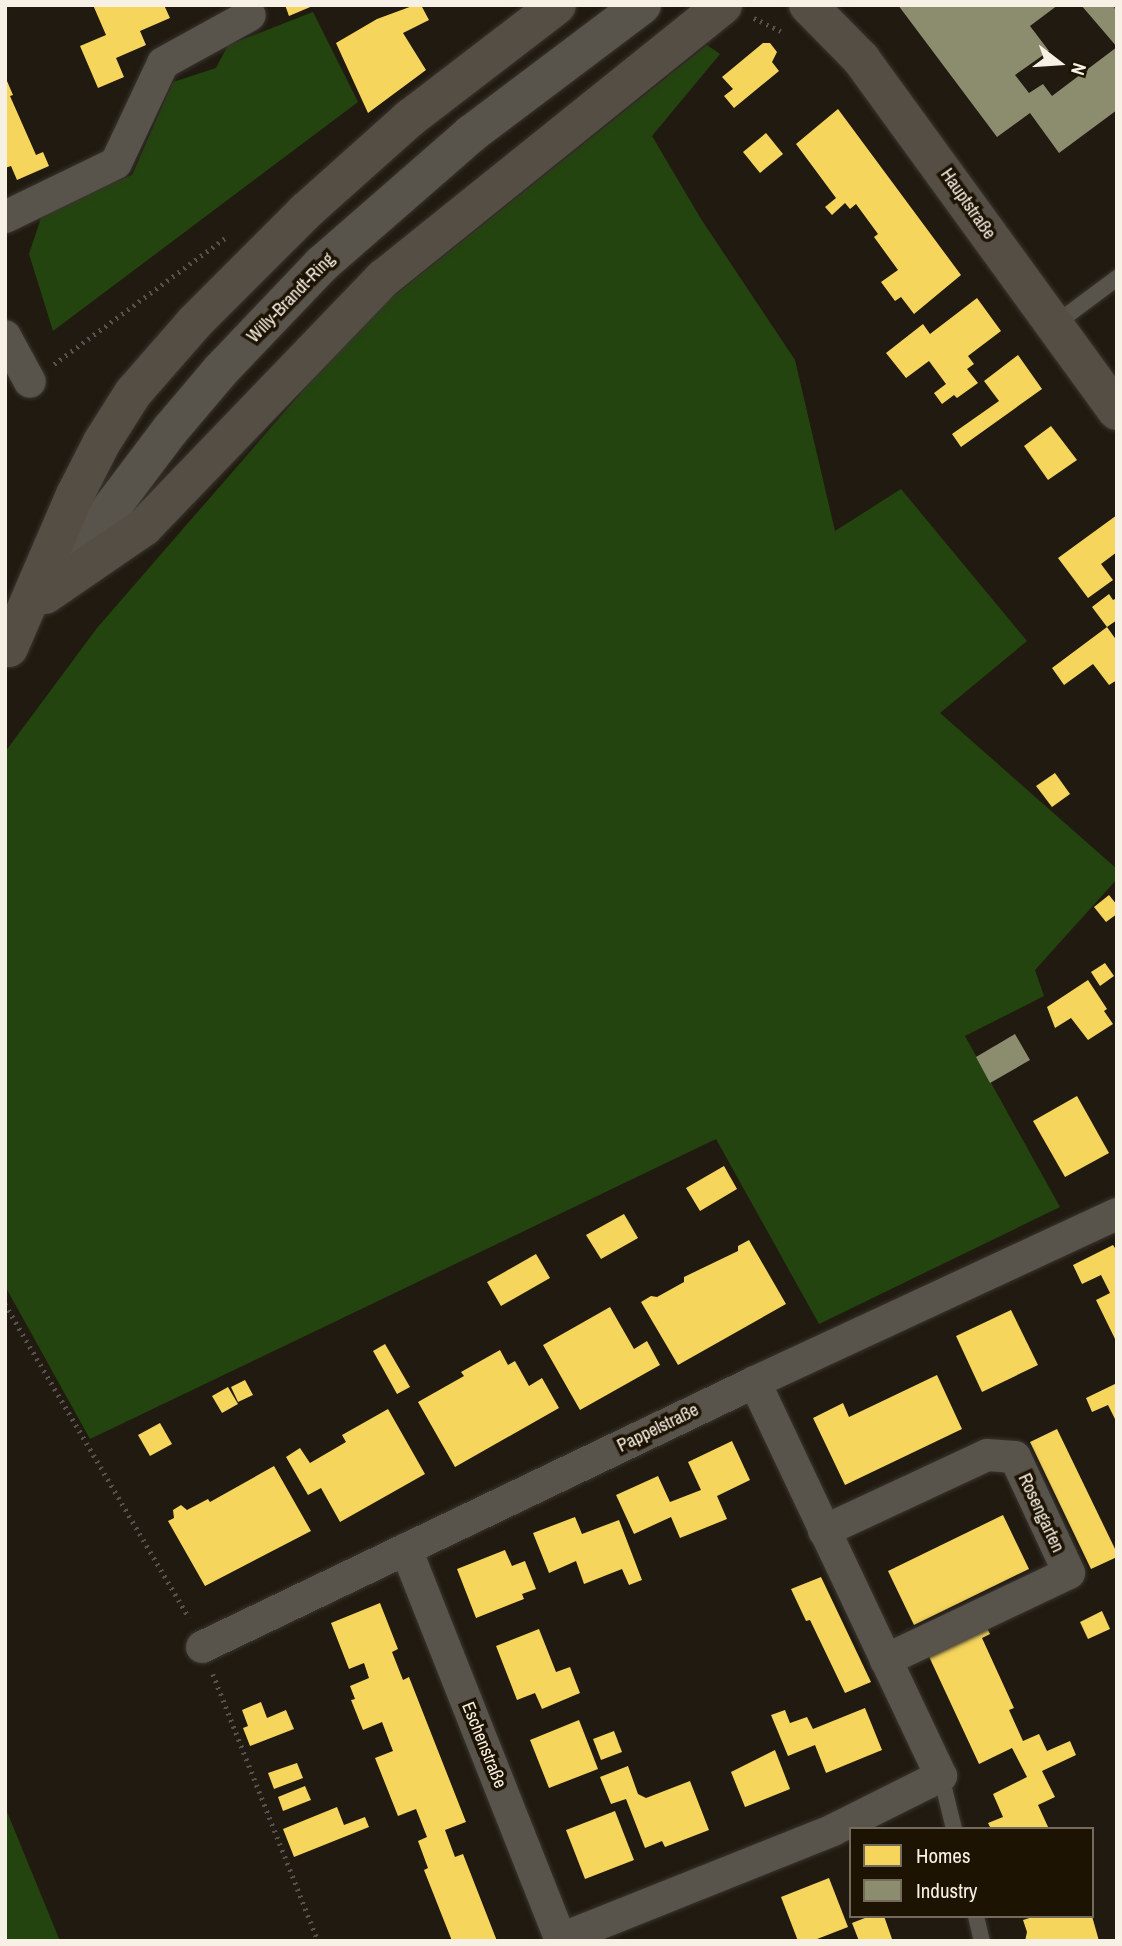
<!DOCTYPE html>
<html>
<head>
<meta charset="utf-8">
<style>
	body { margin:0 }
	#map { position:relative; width:1122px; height:1946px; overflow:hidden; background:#201a10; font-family:"Archivo Narrow",sans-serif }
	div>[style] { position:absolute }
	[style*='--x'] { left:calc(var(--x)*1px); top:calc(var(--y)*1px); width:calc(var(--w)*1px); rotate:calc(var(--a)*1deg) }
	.green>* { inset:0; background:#24440f }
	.homes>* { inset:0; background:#f6d55c }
	.industry>* { inset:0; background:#8c8c6e }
	.path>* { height:4.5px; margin-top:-2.25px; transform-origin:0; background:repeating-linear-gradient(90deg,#57534c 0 2px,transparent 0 7px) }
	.roads { filter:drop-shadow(0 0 2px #38342d) drop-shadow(0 0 2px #38342d) }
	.service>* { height:16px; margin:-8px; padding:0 8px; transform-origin:8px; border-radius:8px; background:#58534b }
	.minor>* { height:32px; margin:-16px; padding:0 16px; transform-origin:16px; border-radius:16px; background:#58534b }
	.tertiary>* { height:38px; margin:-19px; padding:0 19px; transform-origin:19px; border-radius:19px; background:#58534b }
	.secondary>* { height:38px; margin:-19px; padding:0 19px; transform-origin:19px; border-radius:19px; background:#554e45 }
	span { translate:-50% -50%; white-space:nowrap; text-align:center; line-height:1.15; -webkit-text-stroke:7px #1d1303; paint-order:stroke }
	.street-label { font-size:18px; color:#f7f0e4 }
	.frame { position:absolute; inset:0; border:7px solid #f7f0e4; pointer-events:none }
	.legend { position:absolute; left:849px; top:1827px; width:245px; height:91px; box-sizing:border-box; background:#1d1303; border:2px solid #746b5d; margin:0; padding:9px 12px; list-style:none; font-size:21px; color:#f7f0e4 }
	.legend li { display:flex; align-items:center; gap:14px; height:35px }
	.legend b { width:35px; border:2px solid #746b5d }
	.north { position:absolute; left:1024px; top:28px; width:70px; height:70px; -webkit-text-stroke:5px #1d1303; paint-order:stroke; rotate:107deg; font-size:19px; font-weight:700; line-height:28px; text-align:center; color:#f7f0e4 }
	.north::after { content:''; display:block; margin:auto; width:24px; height:32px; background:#f7f0e4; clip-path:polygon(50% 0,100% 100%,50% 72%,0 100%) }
</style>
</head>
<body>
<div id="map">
	<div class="green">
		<div style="clip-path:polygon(313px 12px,358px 102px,53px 331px,29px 254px,43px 212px,132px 175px,173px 82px,216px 68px,228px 45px)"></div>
		<div style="clip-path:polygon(707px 45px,720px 54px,652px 136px,701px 219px,795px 360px,835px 531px,901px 489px,1027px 641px,940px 713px,1117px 869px,1117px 879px,1035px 970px,1044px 996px,965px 1036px,1060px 1207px,819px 1324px,716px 1139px,90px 1439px,5px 1286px,5px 752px,97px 628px,366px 318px)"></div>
		<div style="clip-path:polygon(5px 1807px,60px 1941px,5px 1941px)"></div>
	</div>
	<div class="homes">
		<div style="clip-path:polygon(93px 5px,164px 5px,170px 18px,140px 31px,146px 45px,116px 58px,124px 77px,98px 88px,80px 46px,106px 35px)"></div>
		<div style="clip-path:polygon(285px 5px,315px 5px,289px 16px)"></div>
		<div style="clip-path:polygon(415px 5px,421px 5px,429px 20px,403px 33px,426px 70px,368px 113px,336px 43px,377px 19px)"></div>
		<div style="clip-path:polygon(763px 43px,770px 43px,777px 52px,772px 62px,779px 71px,734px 108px,724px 96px,733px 89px,722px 77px)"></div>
		<div style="clip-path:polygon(7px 81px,13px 95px,10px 96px,36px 155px,43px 152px,49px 166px,17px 180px,11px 166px,5px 168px)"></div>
		<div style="clip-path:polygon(838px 109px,961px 275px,914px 314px,901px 297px,895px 301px,881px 282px,898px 270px,874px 237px,878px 234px,856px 204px,850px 209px,845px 203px,832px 215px,825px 207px,836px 198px,796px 144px)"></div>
		<div style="clip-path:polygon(766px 133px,783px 154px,760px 173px,743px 152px)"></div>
		<div style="clip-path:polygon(977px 298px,1001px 331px,968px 356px,974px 364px,967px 369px,978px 383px,957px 398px,954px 395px,942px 404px,934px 393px,946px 384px,929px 361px,906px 378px,886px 353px,923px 324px,930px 334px)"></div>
		<div style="clip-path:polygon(1018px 355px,1042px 389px,961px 447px,952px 434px,999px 401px,984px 381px)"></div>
		<div style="clip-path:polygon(1051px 426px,1077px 460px,1048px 480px,1024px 446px)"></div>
		<div style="clip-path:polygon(1117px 515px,1117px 552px,1101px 564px,1113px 580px,1088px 598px,1058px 558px)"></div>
		<div style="clip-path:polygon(1109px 594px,1113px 600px,1117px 598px,1117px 620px,1107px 627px,1092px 607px)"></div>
		<div style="clip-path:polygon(1107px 627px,1117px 641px,1117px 680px,1109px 685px,1093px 664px,1064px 685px,1052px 668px)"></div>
		<div style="clip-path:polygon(1055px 773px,1070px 794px,1052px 807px,1036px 786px)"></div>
		<div style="clip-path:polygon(1109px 895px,1117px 905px,1117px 914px,1106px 922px,1094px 907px)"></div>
		<div style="clip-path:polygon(1105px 963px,1114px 976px,1100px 986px,1091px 972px)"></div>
		<div style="clip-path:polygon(1088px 980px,1107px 1009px,1104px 1011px,1113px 1024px,1088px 1040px,1071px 1018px,1055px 1028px,1047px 1007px)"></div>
		<div style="clip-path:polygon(1077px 1096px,1109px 1153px,1065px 1177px,1033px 1121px)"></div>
		<div style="clip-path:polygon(724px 1166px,737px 1189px,700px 1211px,686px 1188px)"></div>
		<div style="clip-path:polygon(624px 1214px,638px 1238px,601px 1259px,586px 1235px)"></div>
		<div style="clip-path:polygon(749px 1240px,786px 1304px,678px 1365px,641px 1302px,651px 1296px,657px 1297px,684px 1282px,684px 1277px,738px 1251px,738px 1246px)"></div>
		<div style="clip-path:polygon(1113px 1245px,1117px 1251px,1117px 1343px,1096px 1300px,1110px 1293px,1101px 1275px,1082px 1284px,1073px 1265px)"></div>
		<div style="clip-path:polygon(536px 1254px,550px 1278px,501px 1306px,487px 1282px)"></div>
		<div style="clip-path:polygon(610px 1307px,634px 1349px,647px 1341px,660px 1365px,580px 1410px,543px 1345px)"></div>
		<div style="clip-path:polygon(1011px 1310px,1038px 1365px,982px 1392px,956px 1336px)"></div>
		<div style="clip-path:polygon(385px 1344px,410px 1387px,397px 1394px,373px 1351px)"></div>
		<div style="clip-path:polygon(500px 1350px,508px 1365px,515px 1361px,529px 1386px,542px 1378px,559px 1408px,455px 1467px,418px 1402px,464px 1376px,461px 1372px)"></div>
		<div style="clip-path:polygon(937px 1375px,962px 1429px,845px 1485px,813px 1418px,843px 1403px,849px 1417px)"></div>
		<div style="clip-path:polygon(245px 1380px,253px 1395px,238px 1402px,231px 1387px)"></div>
		<div style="clip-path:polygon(1117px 1383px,1117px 1423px,1108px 1405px,1092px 1412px,1086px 1398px)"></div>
		<div style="clip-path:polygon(228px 1387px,238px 1404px,222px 1413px,212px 1396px)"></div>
		<div style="clip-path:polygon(388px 1409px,425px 1474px,340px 1522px,321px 1488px,308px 1495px,286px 1457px,300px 1448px,310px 1463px,346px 1442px,342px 1435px)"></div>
		<div style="clip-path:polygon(160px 1423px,172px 1444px,150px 1456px,138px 1435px)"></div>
		<div style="clip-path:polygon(1057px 1429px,1117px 1553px,1117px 1557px,1091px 1569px,1030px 1442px)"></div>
		<div style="clip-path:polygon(732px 1441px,750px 1480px,717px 1496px,727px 1519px,680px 1538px,671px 1517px,634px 1534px,616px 1495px,658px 1476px,670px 1502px,701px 1490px,688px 1462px)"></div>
		<div style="clip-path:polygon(274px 1466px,311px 1531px,205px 1586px,168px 1521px,174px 1518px,173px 1510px,181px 1505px,187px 1510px,208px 1499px,210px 1502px)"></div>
		<div style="clip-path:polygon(1003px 1515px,1029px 1569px,914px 1625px,888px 1571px)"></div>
		<div style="clip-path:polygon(575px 1517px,582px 1534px,619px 1520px,642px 1580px,629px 1585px,622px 1569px,584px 1584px,576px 1561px,549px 1573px,533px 1533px)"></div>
		<div style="clip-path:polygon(505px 1550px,512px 1566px,525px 1561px,536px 1589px,522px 1594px,524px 1599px,476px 1618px,457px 1569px)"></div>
		<div style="clip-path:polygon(821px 1577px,871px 1682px,845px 1693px,810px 1620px,806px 1621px,791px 1589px)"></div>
		<div style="clip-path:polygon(380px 1603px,398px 1649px,392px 1652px,403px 1680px,409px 1677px,466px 1822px,445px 1830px,455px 1857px,463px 1854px,497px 1941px,452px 1941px,424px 1870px,428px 1868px,418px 1841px,427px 1837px,416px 1809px,398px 1816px,375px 1758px,393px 1751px,382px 1722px,363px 1730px,351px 1700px,355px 1699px,350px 1686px,369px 1678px,364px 1663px,349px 1669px,331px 1623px)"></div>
		<div style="clip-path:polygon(1102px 1611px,1110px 1629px,1088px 1639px,1080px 1622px)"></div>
		<div style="clip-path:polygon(983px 1620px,990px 1634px,982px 1638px,1014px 1708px,1009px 1710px,1023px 1741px,1039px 1734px,1047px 1751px,1070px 1741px,1076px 1755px,1042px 1771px,1055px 1797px,1038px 1805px,1049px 1829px,991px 1829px,988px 1823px,1003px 1817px,993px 1794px,1027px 1777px,1012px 1748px,979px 1764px,925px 1648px)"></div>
		<div style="clip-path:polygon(539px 1629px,556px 1672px,570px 1667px,580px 1693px,542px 1709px,535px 1693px,517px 1700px,496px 1646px)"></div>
		<div style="clip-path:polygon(261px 1702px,267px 1718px,286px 1710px,294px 1729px,250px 1746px,243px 1728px,248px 1726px,242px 1710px)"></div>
		<div style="clip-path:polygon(865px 1708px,882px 1750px,826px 1773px,815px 1745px,788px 1756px,771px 1715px,785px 1710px,790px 1723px,807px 1717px,813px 1729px)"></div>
		<div style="clip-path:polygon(579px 1720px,598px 1769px,549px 1788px,530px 1740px)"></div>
		<div style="clip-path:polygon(614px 1731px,622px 1752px,601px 1760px,593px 1739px)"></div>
		<div style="clip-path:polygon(775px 1750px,790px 1789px,745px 1807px,731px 1772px)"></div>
		<div style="clip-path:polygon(297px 1763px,303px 1778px,274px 1789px,268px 1773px)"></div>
		<div style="clip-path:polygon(628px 1766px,638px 1794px,646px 1798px,690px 1781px,709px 1830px,665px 1847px,662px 1841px,645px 1848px,626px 1799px,611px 1804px,600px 1777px)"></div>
		<div style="clip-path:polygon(305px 1786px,311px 1800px,283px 1811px,278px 1797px)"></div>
		<div style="clip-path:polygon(337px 1807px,344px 1825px,365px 1817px,369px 1827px,294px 1857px,283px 1829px)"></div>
		<div style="clip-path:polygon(615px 1811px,634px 1860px,585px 1879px,566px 1830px)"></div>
		<div style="clip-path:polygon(829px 1878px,848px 1927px,812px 1941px,798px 1941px,781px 1897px)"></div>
		<div style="clip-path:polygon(870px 1916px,884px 1916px,892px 1939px,859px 1941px,852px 1923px)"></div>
		<div style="clip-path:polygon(1036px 1916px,1092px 1916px,1099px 1941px,1025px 1941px,1027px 1932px,1023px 1920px)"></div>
	</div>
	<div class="industry">
		<div style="clip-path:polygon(898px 5px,1058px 5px,1030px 26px,1049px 51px,1015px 75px,1029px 93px,1043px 84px,1052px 96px,1117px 47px,1081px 5px,1113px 5px,1117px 13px,1117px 110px,1059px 153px,1030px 113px,997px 137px)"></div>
		<div style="clip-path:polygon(1015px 1034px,1030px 1060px,990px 1083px,976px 1057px)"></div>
	</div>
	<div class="path">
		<div style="--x:754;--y:18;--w:30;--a:26"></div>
		<div style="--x:54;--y:364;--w:212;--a:-36.4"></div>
		<div style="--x:5;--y:1304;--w:364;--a:59.6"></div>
		<div style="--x:213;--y:1674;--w:287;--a:68.5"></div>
	</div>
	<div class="roads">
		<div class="service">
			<div style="--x:1054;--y:325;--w:79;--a:-36.7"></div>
			<div style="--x:941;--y:1776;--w:55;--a:76.2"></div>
			<div style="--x:976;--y:1916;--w:26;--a:77"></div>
		</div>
		<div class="minor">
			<div style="--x:5;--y:217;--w:123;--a:-25.9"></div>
			<div style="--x:116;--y:163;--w:110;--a:-64.8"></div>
			<div style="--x:163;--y:63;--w:99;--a:-28.9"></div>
			<div style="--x:5;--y:336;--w:52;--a:61.5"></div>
			<div style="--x:824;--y:1531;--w:180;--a:-25"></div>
			<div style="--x:987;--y:1455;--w:28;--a:4"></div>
			<div style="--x:1015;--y:1457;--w:128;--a:65"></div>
			<div style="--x:1069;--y:1573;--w:203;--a:154.6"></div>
			<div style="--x:406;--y:1549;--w:422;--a:68.4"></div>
			<div style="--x:202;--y:1647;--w:613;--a:-25.6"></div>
			<div style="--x:755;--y:1382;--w:399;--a:-24.9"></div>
			<div style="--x:561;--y:1939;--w:293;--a:-21.8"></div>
			<div style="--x:833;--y:1830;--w:121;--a:-26.6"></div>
			<div style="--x:941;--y:1776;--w:436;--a:-115.3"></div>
		</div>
		<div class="tertiary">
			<div style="--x:51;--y:588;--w:199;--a:-53"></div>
			<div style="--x:171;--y:429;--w:76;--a:-49.8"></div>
			<div style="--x:220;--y:371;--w:148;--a:-46.4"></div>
			<div style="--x:322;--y:264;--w:198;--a:-41.1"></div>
			<div style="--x:471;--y:134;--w:214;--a:-37"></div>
		</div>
		<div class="secondary">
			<div style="--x:808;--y:5;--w:76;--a:45.5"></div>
			<div style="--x:861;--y:59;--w:435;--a:54"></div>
			<div style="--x:45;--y:595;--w:120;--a:-34.5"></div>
			<div style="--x:144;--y:527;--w:346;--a:-46.1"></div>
			<div style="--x:384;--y:278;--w:435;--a:-38.8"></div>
			<div style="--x:9;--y:648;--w:167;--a:-66.7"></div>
			<div style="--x:75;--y:495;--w:59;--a:-63"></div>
			<div style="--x:102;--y:442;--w:58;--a:-57.7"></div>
			<div style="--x:133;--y:393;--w:94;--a:-48.9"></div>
			<div style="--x:195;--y:322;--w:157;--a:-45"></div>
			<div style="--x:306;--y:211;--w:140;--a:-41.8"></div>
			<div style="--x:410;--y:118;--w:185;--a:-37.5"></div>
		</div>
	</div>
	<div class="street-label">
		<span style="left:968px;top:204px;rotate:55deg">Hauptstraße</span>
		<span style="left:291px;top:298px;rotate:-46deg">Willy-Brandt-Ring</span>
		<span style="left:658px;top:1428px;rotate:-26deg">Pappelstraße</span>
		<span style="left:1041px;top:1513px;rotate:65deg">Rosengarten</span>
		<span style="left:484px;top:1745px;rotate:68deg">Eschenstraße</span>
	</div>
	<div class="frame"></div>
	<ul class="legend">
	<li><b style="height:19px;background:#f6d55c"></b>Homes</li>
	<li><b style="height:19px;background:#8c8c6e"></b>Industry</li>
	</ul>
	<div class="north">N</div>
</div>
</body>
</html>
